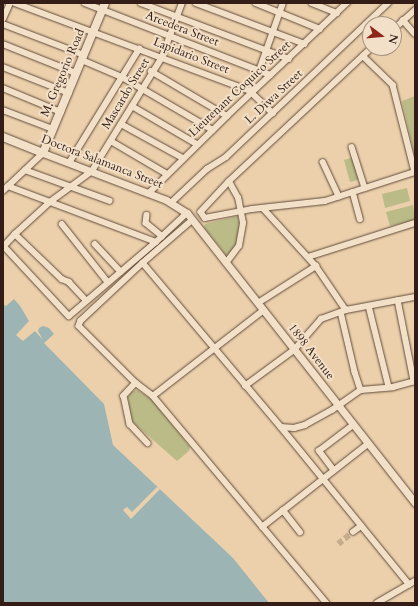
<!DOCTYPE html>
<html>
<head>
<meta charset="utf-8">
<style>
	body { margin:0 }
	#map { position:relative; width:418px; height:606px; overflow:hidden; background:#ebd0ab; font-family:Cardo,serif }
	div>[style] { position:absolute }
	[style*='--x'] { left:calc(var(--x)*1px); top:calc(var(--y)*1px); width:calc(var(--w)*1px); rotate:calc(var(--a)*1deg) }
	.green>* { inset:0; background:#babb87 }
	.water>* { inset:0; background:#9cb4b3 }
	.pier>* { inset:0; background:#ebd0ab }
	.minor-tunnel>* { height:5.5px; margin-top:-2.75px; transform-origin:0; background:repeating-linear-gradient(90deg,#c6ac8d 0 5.5px,transparent 0 8.5px) }
	.roads { filter:drop-shadow(0 0 1px #614a3b) drop-shadow(0 0 1px #614a3b) }
	.minor>* { height:5.5px; margin:-2.75px; padding:0 2.75px; transform-origin:2.75px; border-radius:2.75px; background:#f2e0c8 }
	.tertiary>* { height:7px; margin:-3.5px; padding:0 3.5px; transform-origin:3.5px; border-radius:3.5px; background:#f2e0c8 }
	.secondary>* { height:8px; margin:-4px; padding:0 4px; transform-origin:4px; border-radius:4px; background:#f2e0c8 }
	span { translate:-50% -50%; white-space:nowrap; text-align:center; line-height:1.15; -webkit-text-stroke:4px #f2e0c8; paint-order:stroke }
	.street-label { font-size:12px; color:#331d16 }
	.frame { position:absolute; inset:0; border:4px solid #331d16; pointer-events:none }
	.north { position:absolute; left:362px; top:16px; width:40px; height:40px; box-sizing:border-box; background:#f2e0c8; border:1px solid #a69281; border-radius:50%; rotate:106deg; font-size:11px; font-weight:700; line-height:16px; text-align:center; color:#331d16 }
	.north::after { content:''; display:block; margin:auto; width:14px; height:18px; background:#8f2418; clip-path:polygon(50% 0,100% 100%,50% 72%,0 100%) }
</style>
</head>
<body>
<div id="map">
	<div class="green">
		<div style="clip-path:polygon(415px 96px,415px 158px,402px 101px)"></div>
		<div style="clip-path:polygon(354px 157px,361px 179px,350px 182px,344px 160px)"></div>
		<div style="clip-path:polygon(407px 188px,410px 201px,385px 208px,382px 194px)"></div>
		<div style="clip-path:polygon(413px 205px,415px 220px,390px 226px,386px 212px)"></div>
		<div style="clip-path:polygon(238px 216px,240px 231px,237px 242px,230px 254px,226px 255px,204px 227px,205px 224px)"></div>
		<div style="clip-path:polygon(137px 390px,151px 399px,190px 447px,189px 451px,177px 461px,136px 425px,131px 419px,128px 397px,132px 392px)"></div>
	</div>
	<div class="water">
		<div style="clip-path:polygon(14px 299px,20px 306px,29px 321px,16px 335px,23px 341px,35px 331px,43px 340px,38px 331px,39px 328px,43px 326px,49px 328px,54px 334px,44px 343px,104px 404px,113px 445px,233px 558px,269px 603px,3px 603px,3px 304px,6px 306px)"></div>
	</div>
	<div class="pier">
		<div style="clip-path:polygon(157px 487px,160px 489px,131px 519px,123px 510px,127px 507px,132px 512px)"></div>
	</div>
	<div class="minor-tunnel">
		<div style="--x:338;--y:544;--w:19;--a:-39"></div>
	</div>
	<div class="roads">
		<div class="minor">
			<div style="--x:15;--y:3;--w:251;--a:20.5"></div>
			<div style="--x:250;--y:91;--w:32;--a:44"></div>
			<div style="--x:85;--y:3;--w:199;--a:21.2"></div>
			<div style="--x:141;--y:3;--w:158;--a:20.7"></div>
			<div style="--x:196;--y:3;--w:116;--a:20.6"></div>
			<div style="--x:256;--y:3;--w:69;--a:22.1"></div>
			<div style="--x:312;--y:3;--w:27;--a:22"></div>
			<div style="--x:3;--y:19;--w:17;--a:-66"></div>
			<div style="--x:403;--y:20;--w:18;--a:49"></div>
			<div style="--x:3;--y:24;--w:87;--a:20.9"></div>
			<div style="--x:394;--y:29;--w:28;--a:-42"></div>
			<div style="--x:3;--y:44;--w:79;--a:21.7"></div>
			<div style="--x:372;--y:48;--w:196;--a:136.9"></div>
			<div style="--x:229;--y:182;--w:41;--a:133"></div>
			<div style="--x:201;--y:212;--w:7;--a:56"></div>
			<div style="--x:205;--y:218;--w:48;--a:-10.8"></div>
			<div style="--x:252;--y:209;--w:73;--a:-6.3"></div>
			<div style="--x:325;--y:201;--w:95;--a:-17.9"></div>
			<div style="--x:363;--y:56;--w:42;--a:44"></div>
			<div style="--x:393;--y:85;--w:90;--a:75.8"></div>
			<div style="--x:82;--y:60;--w:43;--a:23"></div>
			<div style="--x:122;--y:77;--w:105;--a:30.2"></div>
			<div style="--x:3;--y:67;--w:71;--a:21.5"></div>
			<div style="--x:151;--y:71;--w:88;--a:30.6"></div>
			<div style="--x:259;--y:71;--w:72;--a:-70.6"></div>
			<div style="--x:3;--y:88;--w:63;--a:22.5"></div>
			<div style="--x:132;--y:106;--w:75;--a:30.3"></div>
			<div style="--x:3;--y:110;--w:53;--a:20.8"></div>
			<div style="--x:121;--y:124;--w:71;--a:28.7"></div>
			<div style="--x:111;--y:141;--w:65;--a:30.5"></div>
			<div style="--x:352;--y:147;--w:43;--a:72.4"></div>
			<div style="--x:323;--y:162;--w:38;--a:65"></div>
			<div style="--x:69;--y:163;--w:134;--a:-58.4"></div>
			<div style="--x:25;--y:170;--w:90;--a:20"></div>
			<div style="--x:8;--y:186;--w:158;--a:20.7"></div>
			<div style="--x:3;--y:191;--w:55;--a:-43.5"></div>
			<div style="--x:353;--y:192;--w:28;--a:75"></div>
			<div style="--x:149;--y:193;--w:110;--a:-44.6"></div>
			<div style="--x:227;--y:116;--w:165;--a:-43.3"></div>
			<div style="--x:172;--y:202;--w:48;--a:-43.3"></div>
			<div style="--x:207;--y:169;--w:22;--a:-32"></div>
			<div style="--x:226;--y:157;--w:224;--a:-43.5"></div>
			<div style="--x:264;--y:209;--w:77;--a:47.6"></div>
			<div style="--x:316;--y:266;--w:53;--a:55.7"></div>
			<div style="--x:147;--y:215;--w:8;--a:97"></div>
			<div style="--x:146;--y:223;--w:21;--a:39"></div>
			<div style="--x:193;--y:220;--w:66;--a:139.3"></div>
			<div style="--x:143;--y:263;--w:85;--a:136.9"></div>
			<div style="--x:81;--y:321;--w:5;--a:112"></div>
			<div style="--x:79;--y:326;--w:81;--a:45"></div>
			<div style="--x:136;--y:383;--w:21;--a:37"></div>
			<div style="--x:153;--y:396;--w:270;--a:50"></div>
			<div style="--x:62;--y:224;--w:74;--a:51.6"></div>
			<div style="--x:15;--y:234;--w:65;--a:43.8"></div>
			<div style="--x:62;--y:279;--w:8;--a:23"></div>
			<div style="--x:69;--y:282;--w:25;--a:47"></div>
			<div style="--x:95;--y:244;--w:38;--a:47"></div>
			<div style="--x:3;--y:245;--w:97;--a:47.1"></div>
			<div style="--x:69;--y:316;--w:114;--a:-40.4"></div>
			<div style="--x:156;--y:242;--w:42;--a:-43.1"></div>
			<div style="--x:4;--y:246;--w:16;--a:-47"></div>
			<div style="--x:15;--y:234;--w:47;--a:-42.4"></div>
			<div style="--x:50;--y:202;--w:52;--a:-36.4"></div>
			<div style="--x:92;--y:171;--w:134;--a:-58.4"></div>
			<div style="--x:162;--y:57;--w:58;--a:-69.7"></div>
			<div style="--x:308;--y:257;--w:112;--a:-17.6"></div>
			<div style="--x:143;--y:263;--w:214;--a:49.9"></div>
			<div style="--x:281;--y:427;--w:203;--a:50.8"></div>
			<div style="--x:226;--y:263;--w:21;--a:-53"></div>
			<div style="--x:239;--y:246;--w:23;--a:-80"></div>
			<div style="--x:243;--y:223;--w:25;--a:-101"></div>
			<div style="--x:238;--y:198;--w:18;--a:-119"></div>
			<div style="--x:398;--y:300;--w:83;--a:78.8"></div>
			<div style="--x:258;--y:303;--w:69;--a:-32.5"></div>
			<div style="--x:369;--y:306;--w:83;--a:76.1"></div>
			<div style="--x:341;--y:312;--w:62;--a:76.9"></div>
			<div style="--x:355;--y:372;--w:19;--a:72"></div>
			<div style="--x:136;--y:383;--w:18;--a:133"></div>
			<div style="--x:124;--y:396;--w:29;--a:78"></div>
			<div style="--x:130;--y:424;--w:26;--a:47"></div>
			<div style="--x:245;--y:386;--w:61;--a:-36.3"></div>
			<div style="--x:294;--y:350;--w:41;--a:-48.9"></div>
			<div style="--x:321;--y:319;--w:27;--a:-20"></div>
			<div style="--x:346;--y:310;--w:70;--a:-10.7"></div>
			<div style="--x:153;--y:396;--w:140;--a:-37.8"></div>
			<div style="--x:281;--y:427;--w:13;--a:4"></div>
			<div style="--x:294;--y:428;--w:11;--a:-15"></div>
			<div style="--x:305;--y:425;--w:31;--a:-29"></div>
			<div style="--x:332;--y:410;--w:35;--a:-35"></div>
			<div style="--x:361;--y:390;--w:32;--a:-5"></div>
			<div style="--x:393;--y:387;--w:23;--a:-15"></div>
			<div style="--x:334;--y:471;--w:25;--a:-127"></div>
			<div style="--x:319;--y:451;--w:43;--a:-37.4"></div>
			<div style="--x:283;--y:510;--w:28;--a:52"></div>
			<div style="--x:262;--y:527;--w:135;--a:-38.1"></div>
			<div style="--x:353;--y:532;--w:10;--a:-37"></div>
			<div style="--x:377;--y:603;--w:44;--a:-30.1"></div>
		</div>
		<div class="tertiary">
			<div style="--x:43;--y:153;--w:132;--a:20.9"></div>
			<div style="--x:166;--y:200;--w:25;--a:32"></div>
			<div style="--x:187;--y:213;--w:369;--a:51.8"></div>
		</div>
		<div class="secondary">
			<div style="--x:3;--y:137;--w:43;--a:21.8"></div>
			<div style="--x:43;--y:153;--w:162;--a:-67.5"></div>
		</div>
	</div>
	<div class="street-label">
		<span style="left:182px;top:29px;rotate:21deg">Arcedera Street</span>
		<span style="left:191px;top:56px;rotate:21deg">Lapidario Street</span>
		<span style="left:63px;top:73px;rotate:-67deg">M. Gregorio Road</span>
		<span style="left:240px;top:89px;rotate:-43deg">Lieutenant Coquico Street</span>
		<span style="left:126px;top:94px;rotate:-59deg">Mascardo Street</span>
		<span style="left:274px;top:97px;rotate:-43deg">L. Diwa Street</span>
		<span style="left:102px;top:162px;rotate:21deg">Doctora Salamanca Street</span>
		<span style="left:311px;top:352px;rotate:52deg">1898 Avenue</span>
	</div>
	<div class="frame"></div>
	<div class="north">N</div>
</div>
</body>
</html>
